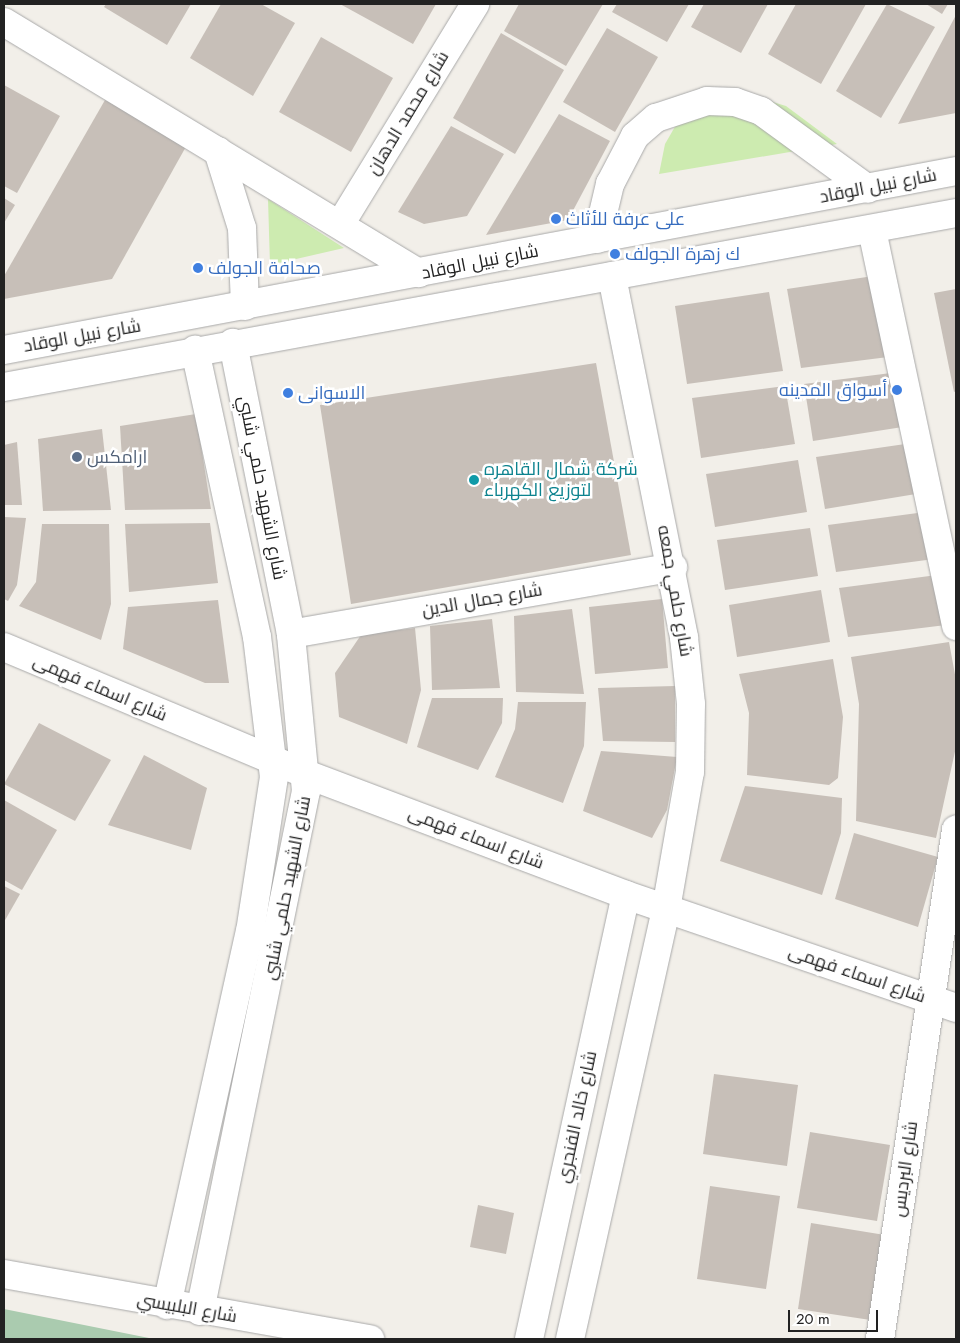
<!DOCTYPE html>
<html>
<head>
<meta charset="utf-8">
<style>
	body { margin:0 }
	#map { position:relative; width:960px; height:1343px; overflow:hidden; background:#f2efe9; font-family:Jost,Cairo,sans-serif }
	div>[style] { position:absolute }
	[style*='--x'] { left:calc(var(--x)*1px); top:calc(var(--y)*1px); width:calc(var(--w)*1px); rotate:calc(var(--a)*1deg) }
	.grass>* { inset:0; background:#cdebb0 }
	.cemetery>* { inset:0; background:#aacbaf }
	.building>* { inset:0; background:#c7bfb8 }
	.roads { filter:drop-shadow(0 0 1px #a9a9a9) drop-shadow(0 0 1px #a9a9a9) }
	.minor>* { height:28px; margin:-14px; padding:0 14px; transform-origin:14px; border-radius:14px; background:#fff }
	.dots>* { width:14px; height:14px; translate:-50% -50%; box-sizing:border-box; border:2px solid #fff; border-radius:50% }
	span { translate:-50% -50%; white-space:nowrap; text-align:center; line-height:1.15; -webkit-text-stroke:5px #fff; paint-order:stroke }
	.street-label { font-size:18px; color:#222 }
	.shop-label { font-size:18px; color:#366cbe }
	.left { translate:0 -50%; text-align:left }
	.right { translate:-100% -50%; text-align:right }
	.service-label { font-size:18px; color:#4e5e75 }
	.culture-label { font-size:18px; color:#0d838f }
	.frame { position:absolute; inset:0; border:5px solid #222; pointer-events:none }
	.scale { position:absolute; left:788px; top:1310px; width:90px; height:22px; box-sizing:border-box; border:2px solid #222; border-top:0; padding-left:6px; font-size:15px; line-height:18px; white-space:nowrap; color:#222; -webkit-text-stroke:4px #fff; paint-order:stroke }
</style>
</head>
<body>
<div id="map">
	<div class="grass">
		<div style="clip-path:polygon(750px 95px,786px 106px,837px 144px,659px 174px,665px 144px,676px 125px)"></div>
		<div style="clip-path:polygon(268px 199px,344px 248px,270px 265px)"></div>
	</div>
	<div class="cemetery">
		<div style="clip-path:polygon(4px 1309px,154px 1339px,4px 1339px)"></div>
	</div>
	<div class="building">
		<div style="clip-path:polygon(106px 4px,191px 4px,167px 45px,104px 7px)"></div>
		<div style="clip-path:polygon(221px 4px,261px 4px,295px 23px,253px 96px,190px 58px)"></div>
		<div style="clip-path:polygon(340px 4px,436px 4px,413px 44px)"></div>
		<div style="clip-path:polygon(519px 4px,603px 4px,566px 66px,504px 31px)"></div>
		<div style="clip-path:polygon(617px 4px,689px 4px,667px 42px,612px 12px)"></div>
		<div style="clip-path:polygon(704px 4px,768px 4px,741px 53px,691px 27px)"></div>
		<div style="clip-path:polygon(796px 4px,866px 4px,821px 84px,768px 54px)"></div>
		<div style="clip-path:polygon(887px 4px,935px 27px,881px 118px,836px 91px)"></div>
		<div style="clip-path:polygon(926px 4px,948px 4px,942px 14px)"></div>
		<div style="clip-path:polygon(956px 15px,956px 113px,898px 124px)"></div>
		<div style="clip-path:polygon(607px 28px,658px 57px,615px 132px,563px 102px)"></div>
		<div style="clip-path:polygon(501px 33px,564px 70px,515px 154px,453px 118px)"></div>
		<div style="clip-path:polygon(321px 37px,393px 78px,351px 152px,279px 112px)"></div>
		<div style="clip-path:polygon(4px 85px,60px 116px,17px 193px,4px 186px)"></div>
		<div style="clip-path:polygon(105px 100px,188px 143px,112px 279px,4px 299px,4px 276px)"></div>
		<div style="clip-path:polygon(559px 114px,610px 141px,568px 220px,486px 235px)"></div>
		<div style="clip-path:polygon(451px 126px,504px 154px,467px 216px,424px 224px,398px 212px)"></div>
		<div style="clip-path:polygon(4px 198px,15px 205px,4px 223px)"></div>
		<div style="clip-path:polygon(880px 275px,896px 356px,801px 368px,787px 289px)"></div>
		<div style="clip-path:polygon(956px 289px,956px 391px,954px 392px,934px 293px)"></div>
		<div style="clip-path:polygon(769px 292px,783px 371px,687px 384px,675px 306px)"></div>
		<div style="clip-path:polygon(596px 363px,631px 555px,351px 604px,320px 405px)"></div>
		<div style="clip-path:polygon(899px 372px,909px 426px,813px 441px,804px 384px)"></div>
		<div style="clip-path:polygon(785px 386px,795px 444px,701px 458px,692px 398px)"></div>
		<div style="clip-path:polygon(196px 414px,211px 509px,125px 510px,120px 426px)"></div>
		<div style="clip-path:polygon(102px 429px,111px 510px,43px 511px,38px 439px)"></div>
		<div style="clip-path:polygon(17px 442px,22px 505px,4px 505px,4px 445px)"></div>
		<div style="clip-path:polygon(912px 443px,922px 493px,825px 509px,816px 457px)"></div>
		<div style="clip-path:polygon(798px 460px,807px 512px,715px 527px,706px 474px)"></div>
		<div style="clip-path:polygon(925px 512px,934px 559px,836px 572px,828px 525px)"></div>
		<div style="clip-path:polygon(4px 517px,26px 518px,17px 585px,8px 601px,4px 599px)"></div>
		<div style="clip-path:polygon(210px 523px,218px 583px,129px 592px,125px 524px)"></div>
		<div style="clip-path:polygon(42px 524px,109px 524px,111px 604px,101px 640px,19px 606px,36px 582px)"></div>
		<div style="clip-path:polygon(810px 528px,818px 576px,725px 590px,717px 540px)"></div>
		<div style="clip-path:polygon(937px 575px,946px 625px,848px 637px,839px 588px)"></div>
		<div style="clip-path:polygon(821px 590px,830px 642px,737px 657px,729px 605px)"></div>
		<div style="clip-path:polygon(662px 599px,668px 668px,595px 674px,589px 607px)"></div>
		<div style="clip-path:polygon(218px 600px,229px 683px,205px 683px,123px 649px,128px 607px)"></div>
		<div style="clip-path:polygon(572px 609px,584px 694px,516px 692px,514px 616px)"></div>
		<div style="clip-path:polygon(492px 619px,500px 688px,432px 690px,430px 626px)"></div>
		<div style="clip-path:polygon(415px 628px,421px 690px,407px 744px,339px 717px,335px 673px,361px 635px)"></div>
		<div style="clip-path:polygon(949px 642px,956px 680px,956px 747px,936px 838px,856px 821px,859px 704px,851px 657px)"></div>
		<div style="clip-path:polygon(833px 659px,843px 717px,838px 778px,829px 785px,747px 775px,749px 713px,739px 674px)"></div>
		<div style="clip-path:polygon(675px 686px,675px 742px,603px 741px,598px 688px)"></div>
		<div style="clip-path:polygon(432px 698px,503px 698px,502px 723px,478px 770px,417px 747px)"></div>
		<div style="clip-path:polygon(518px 702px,586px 702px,584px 746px,563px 803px,495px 777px,515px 729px)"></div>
		<div style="clip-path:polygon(39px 723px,111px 760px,75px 821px,4px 784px)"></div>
		<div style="clip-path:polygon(601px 751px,677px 757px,667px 810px,652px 838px,583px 811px)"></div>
		<div style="clip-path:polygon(144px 755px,207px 788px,191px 850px,108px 825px)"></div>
		<div style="clip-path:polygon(745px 786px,842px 798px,841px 833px,822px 895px,720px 861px)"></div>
		<div style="clip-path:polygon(4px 800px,57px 830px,22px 890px,4px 880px)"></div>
		<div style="clip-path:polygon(854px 833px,938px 857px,918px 927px,835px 899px)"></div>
		<div style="clip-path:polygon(4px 886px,20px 894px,4px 922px)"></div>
		<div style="clip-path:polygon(714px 1074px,798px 1085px,787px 1166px,703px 1154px)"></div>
		<div style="clip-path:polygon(810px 1132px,890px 1145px,877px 1221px,797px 1208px)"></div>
		<div style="clip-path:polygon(710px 1186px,780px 1196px,766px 1289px,697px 1279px)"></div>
		<div style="clip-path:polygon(478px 1205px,514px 1213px,506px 1254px,470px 1247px)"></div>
		<div style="clip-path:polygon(811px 1223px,891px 1236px,877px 1321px,798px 1309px)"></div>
	</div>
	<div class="roads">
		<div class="minor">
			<div style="--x:4;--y:22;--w:485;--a:31.2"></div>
			<div style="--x:218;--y:151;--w:81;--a:72.7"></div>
			<div style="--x:242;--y:228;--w:78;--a:87.8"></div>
			<div style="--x:341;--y:223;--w:257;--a:-58.5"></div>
			<div style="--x:872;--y:230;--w:405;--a:78"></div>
			<div style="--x:597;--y:239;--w:57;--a:-76.7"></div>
			<div style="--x:610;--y:184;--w:54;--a:-62.5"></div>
			<div style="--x:635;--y:136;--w:28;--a:-41"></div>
			<div style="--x:656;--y:118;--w:54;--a:-18.4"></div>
			<div style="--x:707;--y:101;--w:28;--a:2"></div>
			<div style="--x:735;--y:102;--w:28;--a:19"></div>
			<div style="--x:761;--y:111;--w:132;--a:36.1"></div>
			<div style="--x:4;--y:350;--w:969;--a:-10.65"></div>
			<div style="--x:4;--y:387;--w:968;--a:-10.36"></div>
			<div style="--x:291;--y:634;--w:388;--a:-9.9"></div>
			<div style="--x:4;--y:647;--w:328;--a:22.8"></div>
			<div style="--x:306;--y:774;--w:342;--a:20.7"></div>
			<div style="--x:626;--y:895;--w:349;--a:18.9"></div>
			<div style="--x:4;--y:1274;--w:372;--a:10.1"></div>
			<div style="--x:167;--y:1305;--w:382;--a:-77.5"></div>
			<div style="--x:250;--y:932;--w:157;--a:-81.2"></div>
			<div style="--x:274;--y:777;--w:141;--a:-96.9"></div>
			<div style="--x:257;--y:637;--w:294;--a:-102.2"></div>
			<div style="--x:200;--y:1311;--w:531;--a:-78.48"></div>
			<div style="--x:306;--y:791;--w:158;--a:-95.5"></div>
			<div style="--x:291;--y:634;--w:297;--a:-101.3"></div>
			<div style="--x:529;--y:1339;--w:454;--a:-77.7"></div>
			<div style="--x:570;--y:1339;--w:441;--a:-77.4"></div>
			<div style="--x:666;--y:909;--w:139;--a:-80.1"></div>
			<div style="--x:690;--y:772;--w:68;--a:-89.2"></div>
			<div style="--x:691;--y:704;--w:67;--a:-96"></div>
			<div style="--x:684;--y:637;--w:368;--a:-101.3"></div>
			<div style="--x:880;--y:1339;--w:515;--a:-81.51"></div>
		</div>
	</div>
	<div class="dots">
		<div style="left:556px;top:219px;background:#3f7fe0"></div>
		<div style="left:615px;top:254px;background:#3f7fe0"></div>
		<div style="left:198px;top:268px;background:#3f7fe0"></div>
		<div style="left:897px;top:390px;background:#3f7fe0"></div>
		<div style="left:288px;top:393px;background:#3f7fe0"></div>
		<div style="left:77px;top:457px;background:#5c6f8a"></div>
		<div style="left:474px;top:480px;background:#0f9aa8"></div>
	</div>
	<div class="street-label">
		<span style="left:408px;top:113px;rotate:-59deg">شارع محمد الدهان</span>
		<span style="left:878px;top:186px;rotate:-11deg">شارع نبيل الوقاد</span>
		<span style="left:480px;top:262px;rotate:-11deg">شارع نبيل الوقاد</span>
		<span style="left:82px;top:336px;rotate:-10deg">شارع نبيل الوقاد</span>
		<span style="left:262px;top:488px;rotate:79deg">شارع الشهيد حلمي شلبي</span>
		<span style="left:675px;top:591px;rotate:80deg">شارع حلمي جمعه</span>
		<span style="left:482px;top:600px;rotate:-10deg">شارع جمال الدين</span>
		<span style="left:100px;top:688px;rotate:23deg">شارع اسماء فهمى</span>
		<span style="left:476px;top:838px;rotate:21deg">شارع اسماء فهمى</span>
		<span style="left:287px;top:888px;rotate:-79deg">شارع الشهيد حلمي شلبي</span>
		<span style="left:857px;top:974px;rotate:19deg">شارع اسماء فهمى</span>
		<span style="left:577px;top:1117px;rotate:-78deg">شارع خالد الفنجري</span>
		<span style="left:905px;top:1169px;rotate:-82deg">شارع البرديس</span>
		<span style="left:187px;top:1308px;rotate:10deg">شارع البلبيسي</span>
	</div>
	<div class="shop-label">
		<span class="left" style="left:566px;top:219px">على عرفة للأثاث</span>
		<span class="left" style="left:625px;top:254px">ك زهرة الجولف</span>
		<span class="left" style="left:208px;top:268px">صحافة الجولف</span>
		<span class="right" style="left:887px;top:390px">أسواق المدينه</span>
		<span class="left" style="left:298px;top:393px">الاسوانى</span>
	</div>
	<div class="service-label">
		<span class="left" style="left:87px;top:457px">ارامكس</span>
	</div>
	<div class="culture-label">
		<span class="left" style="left:484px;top:480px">شركة شمال القاهره<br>لتوزيع الكهرباء</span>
	</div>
	<div class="frame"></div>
	<div class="scale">20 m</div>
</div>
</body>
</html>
